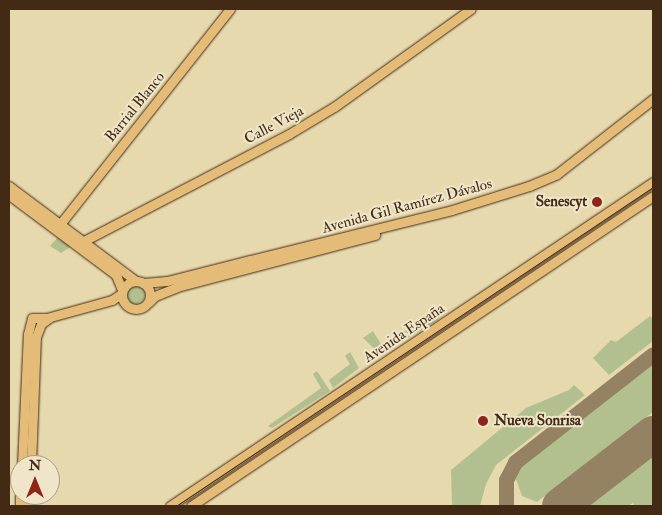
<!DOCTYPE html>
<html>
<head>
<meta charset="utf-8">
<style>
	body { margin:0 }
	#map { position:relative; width:662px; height:515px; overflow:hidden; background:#e7d9ae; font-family:"IM FELL Double Pica",serif }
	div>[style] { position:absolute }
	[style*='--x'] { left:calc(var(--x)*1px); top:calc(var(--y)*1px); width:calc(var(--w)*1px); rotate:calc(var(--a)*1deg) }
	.green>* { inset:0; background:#b1c08e }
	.round { border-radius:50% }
	.taxiway>* { height:15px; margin:-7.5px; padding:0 7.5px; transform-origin:7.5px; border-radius:7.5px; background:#958262 }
	.runway>* { height:36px; margin:-18px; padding:0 18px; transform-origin:18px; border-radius:18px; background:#958262 }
	.roads { filter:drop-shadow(0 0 1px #432a15) drop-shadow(0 0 1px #432a15) }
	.major>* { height:9px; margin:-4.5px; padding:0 4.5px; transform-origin:4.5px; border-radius:4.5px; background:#e4bc77 }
	.major>.ring { margin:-4.5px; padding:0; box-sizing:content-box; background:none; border:9px solid #e4bc77; border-radius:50% }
	.tram>* { height:1px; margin:-0.5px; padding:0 0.5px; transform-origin:0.5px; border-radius:0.5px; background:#432a15 }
	.dots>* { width:14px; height:14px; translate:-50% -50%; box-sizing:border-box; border:2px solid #efe6ca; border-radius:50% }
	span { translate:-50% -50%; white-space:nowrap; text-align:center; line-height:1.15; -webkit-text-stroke:4px #efe6ca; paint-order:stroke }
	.street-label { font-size:15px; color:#432a15 }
	.poi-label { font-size:15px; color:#432a15; font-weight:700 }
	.right { translate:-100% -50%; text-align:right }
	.left { translate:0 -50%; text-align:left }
	.frame { position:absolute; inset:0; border:10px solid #432a15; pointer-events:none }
	.north { position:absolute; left:10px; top:455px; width:50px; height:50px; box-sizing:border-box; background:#efe6ca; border:1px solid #aa9b82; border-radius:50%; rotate:0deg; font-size:14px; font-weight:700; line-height:20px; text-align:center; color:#432a15 }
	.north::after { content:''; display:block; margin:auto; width:18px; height:22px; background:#8f2418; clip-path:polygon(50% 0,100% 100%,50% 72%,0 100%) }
</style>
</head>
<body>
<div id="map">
	<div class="green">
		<div style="clip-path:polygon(60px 235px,72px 246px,61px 253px,50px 246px)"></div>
		<div class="round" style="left:127px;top:286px;width:18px;height:18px"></div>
		<div style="clip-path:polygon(442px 308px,445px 312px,435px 322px,380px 354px,363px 338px,373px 331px,382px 346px)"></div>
		<div style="clip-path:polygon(650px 316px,653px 319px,653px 341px,609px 375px,593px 358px,611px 340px,616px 342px)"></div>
		<div style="clip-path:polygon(350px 352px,359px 368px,333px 388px,329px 380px,350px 364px,345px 356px)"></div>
		<div style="clip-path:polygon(653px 362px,653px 412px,542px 498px,537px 502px,522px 496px,516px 479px,524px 462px)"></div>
		<div style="clip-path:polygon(317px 371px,330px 391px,272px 428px,268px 426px,321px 388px,313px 374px)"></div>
		<div style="clip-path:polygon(574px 385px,585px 395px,496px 465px,486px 484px,480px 506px,452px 506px,451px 470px,526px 408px,569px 390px)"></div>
		<div style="clip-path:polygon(653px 455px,653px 506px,634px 506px,633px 503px,628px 506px,587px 506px)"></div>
	</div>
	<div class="taxiway">
		<div style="--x:506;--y:506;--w:26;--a:-90"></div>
		<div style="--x:506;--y:480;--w:20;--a:-63"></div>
		<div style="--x:515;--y:462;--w:175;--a:-38"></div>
	</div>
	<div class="runway">
		<div style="--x:560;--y:506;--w:118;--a:-37.7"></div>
	</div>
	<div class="roads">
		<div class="major">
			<div style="--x:9;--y:186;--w:159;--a:36.8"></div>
			<div style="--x:9;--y:195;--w:134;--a:36.8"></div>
			<div style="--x:116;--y:275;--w:16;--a:68"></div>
			<div style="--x:57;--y:228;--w:279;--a:-51.7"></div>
			<div style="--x:78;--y:244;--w:238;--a:-27.5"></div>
			<div style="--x:289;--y:134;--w:52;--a:-31"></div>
			<div style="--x:334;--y:107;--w:168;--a:-35.6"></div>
			<div class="ring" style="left:122px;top:281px;width:19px;height:19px"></div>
			<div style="--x:143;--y:283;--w:24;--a:-5"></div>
			<div style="--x:167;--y:281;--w:86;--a:-14.2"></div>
			<div style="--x:250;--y:260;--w:208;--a:-13.9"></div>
			<div style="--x:452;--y:210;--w:81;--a:-17.3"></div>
			<div style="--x:529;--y:186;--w:30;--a:-23"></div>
			<div style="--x:557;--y:174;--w:122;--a:-38"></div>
			<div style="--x:149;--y:302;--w:8;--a:-45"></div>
			<div style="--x:155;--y:296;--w:24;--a:-22"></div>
			<div style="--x:177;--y:287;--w:205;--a:-14.7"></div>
			<div style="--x:43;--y:319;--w:72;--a:-15.4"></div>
			<div style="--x:112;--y:300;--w:11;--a:-34"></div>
			<div style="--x:22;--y:465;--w:131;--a:-87.4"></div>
			<div style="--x:28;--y:334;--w:16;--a:-76"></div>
			<div style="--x:32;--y:318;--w:17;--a:0"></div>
			<div style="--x:31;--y:465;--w:128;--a:-87.8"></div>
			<div style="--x:36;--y:337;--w:14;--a:-69"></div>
			<div style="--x:41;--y:324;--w:10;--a:-37"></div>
			<div style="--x:20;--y:506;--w:11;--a:-90"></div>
			<div style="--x:28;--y:506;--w:11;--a:-85"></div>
			<div style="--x:170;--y:506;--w:582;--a:-33.85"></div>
			<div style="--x:191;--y:506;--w:556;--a:-33.86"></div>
		</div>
	</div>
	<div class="tram">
		<div style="--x:176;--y:506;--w:574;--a:-33.77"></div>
	</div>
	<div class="dots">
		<div style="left:597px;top:202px;background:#8f2418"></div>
		<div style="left:483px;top:421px;background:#8f2418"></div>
	</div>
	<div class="street-label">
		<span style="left:135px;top:107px;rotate:-51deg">Barrial Blanco</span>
		<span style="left:274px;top:125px;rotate:-28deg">Calle Vieja</span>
		<span style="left:407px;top:206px;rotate:-15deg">Avenida Gil Ramírez Dávalos</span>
		<span style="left:404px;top:333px;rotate:-34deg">Avenida España</span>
	</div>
	<div class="poi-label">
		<span class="right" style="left:587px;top:202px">Senescyt</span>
		<span class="left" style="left:494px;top:421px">Nueva Sonrisa</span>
	</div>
	<div class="frame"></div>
	<div class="north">N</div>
</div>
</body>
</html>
